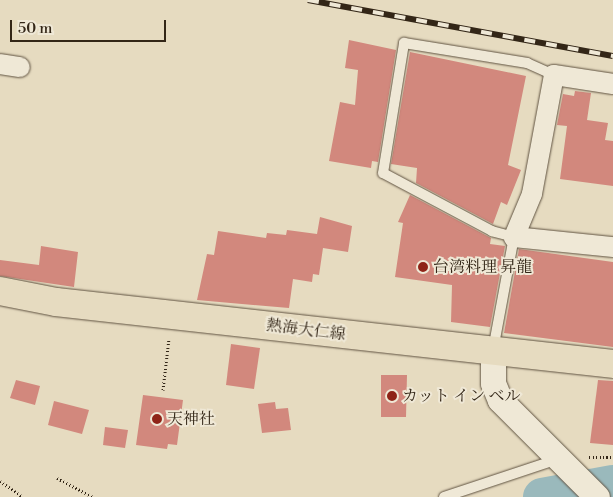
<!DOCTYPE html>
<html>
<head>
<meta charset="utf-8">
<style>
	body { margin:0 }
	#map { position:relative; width:613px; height:497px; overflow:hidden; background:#e6dbc0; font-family:"Libre Bodoni","Noto Serif JP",serif }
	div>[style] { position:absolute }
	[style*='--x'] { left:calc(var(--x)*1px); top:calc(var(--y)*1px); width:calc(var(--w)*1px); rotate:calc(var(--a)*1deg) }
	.river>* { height:38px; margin:-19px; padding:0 19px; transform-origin:19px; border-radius:19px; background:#9ab9bc }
	.building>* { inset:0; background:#d2887d }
	.path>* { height:3px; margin-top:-1.5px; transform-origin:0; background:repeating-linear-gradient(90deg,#332617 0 1px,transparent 0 3.5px) }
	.roads { filter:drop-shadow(0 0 1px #605341) drop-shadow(0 0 1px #605341) }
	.service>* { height:10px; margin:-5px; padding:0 5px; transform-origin:5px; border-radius:5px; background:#efe8d6 }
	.minor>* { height:20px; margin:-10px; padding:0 10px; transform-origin:10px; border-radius:10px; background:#efe8d6 }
	.tertiary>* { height:25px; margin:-12.5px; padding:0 12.5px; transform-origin:12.5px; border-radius:12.5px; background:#efe8d6 }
	.primary>* { height:28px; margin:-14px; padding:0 14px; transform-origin:14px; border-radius:14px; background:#e6dbc0 }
	.rail>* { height:5.5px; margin-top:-2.75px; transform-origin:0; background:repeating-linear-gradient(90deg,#efe8d6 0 11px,#332617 0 22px); box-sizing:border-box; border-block:1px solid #332617 }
	.dots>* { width:14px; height:14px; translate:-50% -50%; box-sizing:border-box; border:2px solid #efe8d6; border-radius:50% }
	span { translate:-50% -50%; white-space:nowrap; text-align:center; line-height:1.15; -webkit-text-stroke:4px #efe8d6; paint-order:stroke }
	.poi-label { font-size:16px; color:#332617 }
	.left { translate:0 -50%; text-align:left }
	.street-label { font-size:16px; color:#332617 }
	.scale { position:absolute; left:10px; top:20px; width:156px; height:22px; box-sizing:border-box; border:2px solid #332617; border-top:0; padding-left:6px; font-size:15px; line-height:18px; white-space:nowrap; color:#332617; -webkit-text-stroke:4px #efe8d6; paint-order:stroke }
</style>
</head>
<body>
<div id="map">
	<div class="river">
		<div style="--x:542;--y:497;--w:72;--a:-10.4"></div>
	</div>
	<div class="building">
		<div style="clip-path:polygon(349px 40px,396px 50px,378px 162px,372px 161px,371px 168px,329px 161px,340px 102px,355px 105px,358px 70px,345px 68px)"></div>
		<div style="clip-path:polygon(410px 52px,526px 76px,508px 165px,521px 170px,507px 205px,501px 202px,493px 224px,416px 183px,417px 168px,391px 164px)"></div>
		<div style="clip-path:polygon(575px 91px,591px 93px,587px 120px,608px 123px,605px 140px,613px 141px,613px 186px,560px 179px,567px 126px,557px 125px,563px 94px,574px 96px)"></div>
		<div style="clip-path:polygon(410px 195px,491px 238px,490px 244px,505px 246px,490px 327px,451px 322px,452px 285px,395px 277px,403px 223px,398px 222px)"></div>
		<div style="clip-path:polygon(320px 217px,352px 226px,348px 252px,323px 248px,319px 275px,313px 274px,312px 282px,293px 279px,289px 308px,197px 300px,207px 254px,214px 255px,218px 231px,266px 238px,267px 233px,286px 235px,287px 230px,317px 234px)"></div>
		<div style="clip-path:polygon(41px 246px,78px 252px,74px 287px,0 276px,0 260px,39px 265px)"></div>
		<div style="clip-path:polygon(519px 249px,613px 262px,613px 347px,504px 333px)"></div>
		<div style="clip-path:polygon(231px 344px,260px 348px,254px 389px,226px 385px)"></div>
		<div style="clip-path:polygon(381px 375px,407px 375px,406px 417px,381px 417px)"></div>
		<div style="clip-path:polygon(16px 380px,40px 386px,35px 405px,10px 398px)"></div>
		<div style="clip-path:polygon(598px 380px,613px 381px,613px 445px,590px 443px)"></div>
		<div style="clip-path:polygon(143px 395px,183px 400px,177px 445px,168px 444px,167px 449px,136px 445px)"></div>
		<div style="clip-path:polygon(54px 401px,89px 410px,82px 434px,48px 425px)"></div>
		<div style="clip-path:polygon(275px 402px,276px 409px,288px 408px,291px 430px,262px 433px,258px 404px)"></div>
		<div style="clip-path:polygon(105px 427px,128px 430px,125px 448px,103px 445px)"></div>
	</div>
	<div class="path">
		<div style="--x:163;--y:390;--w:52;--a:-83.4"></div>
		<div style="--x:589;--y:457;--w:24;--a:0"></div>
		<div style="--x:57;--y:478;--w:41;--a:27.8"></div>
		<div style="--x:0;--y:481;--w:28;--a:35"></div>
	</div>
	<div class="roads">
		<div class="service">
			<div style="--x:493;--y:350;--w:115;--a:-79.5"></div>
			<div style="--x:514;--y:237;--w:23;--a:-165"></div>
			<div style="--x:492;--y:231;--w:123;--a:-152"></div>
			<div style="--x:383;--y:173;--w:132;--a:-80.8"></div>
			<div style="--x:404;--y:43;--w:125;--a:9.2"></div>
			<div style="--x:527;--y:63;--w:30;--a:24"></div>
			<div style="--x:444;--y:497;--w:120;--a:-18.4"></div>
		</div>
		<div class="minor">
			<div style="--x:0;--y:64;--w:20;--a:9"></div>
			<div style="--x:613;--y:84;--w:60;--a:-171.3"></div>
			<div style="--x:554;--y:75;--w:121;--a:100.5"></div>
			<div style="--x:532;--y:194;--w:47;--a:112.7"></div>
			<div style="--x:514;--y:237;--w:100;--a:5.8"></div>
		</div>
		<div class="tertiary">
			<div style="--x:493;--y:352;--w:31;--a:90"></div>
			<div style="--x:493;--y:383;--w:18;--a:68"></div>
			<div style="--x:500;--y:400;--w:137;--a:45"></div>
		</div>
		<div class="primary">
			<div style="--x:0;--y:291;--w:57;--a:11.1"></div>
			<div style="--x:56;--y:302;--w:560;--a:6.35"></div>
		</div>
	</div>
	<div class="rail">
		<div style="--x:308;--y:0;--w:310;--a:10.4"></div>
	</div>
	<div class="dots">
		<div style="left:423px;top:267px;background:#8f2418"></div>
		<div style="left:392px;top:396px;background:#8f2418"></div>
		<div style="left:157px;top:419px;background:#8f2418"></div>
	</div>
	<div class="poi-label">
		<span class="left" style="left:433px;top:267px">台湾料理 昇龍</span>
		<span class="left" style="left:402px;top:396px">カット イン ベル</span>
		<span class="left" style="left:167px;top:419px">天神社</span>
	</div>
	<div class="street-label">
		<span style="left:306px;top:330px;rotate:7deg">熱海大仁線</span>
	</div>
	<div class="scale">50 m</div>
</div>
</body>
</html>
